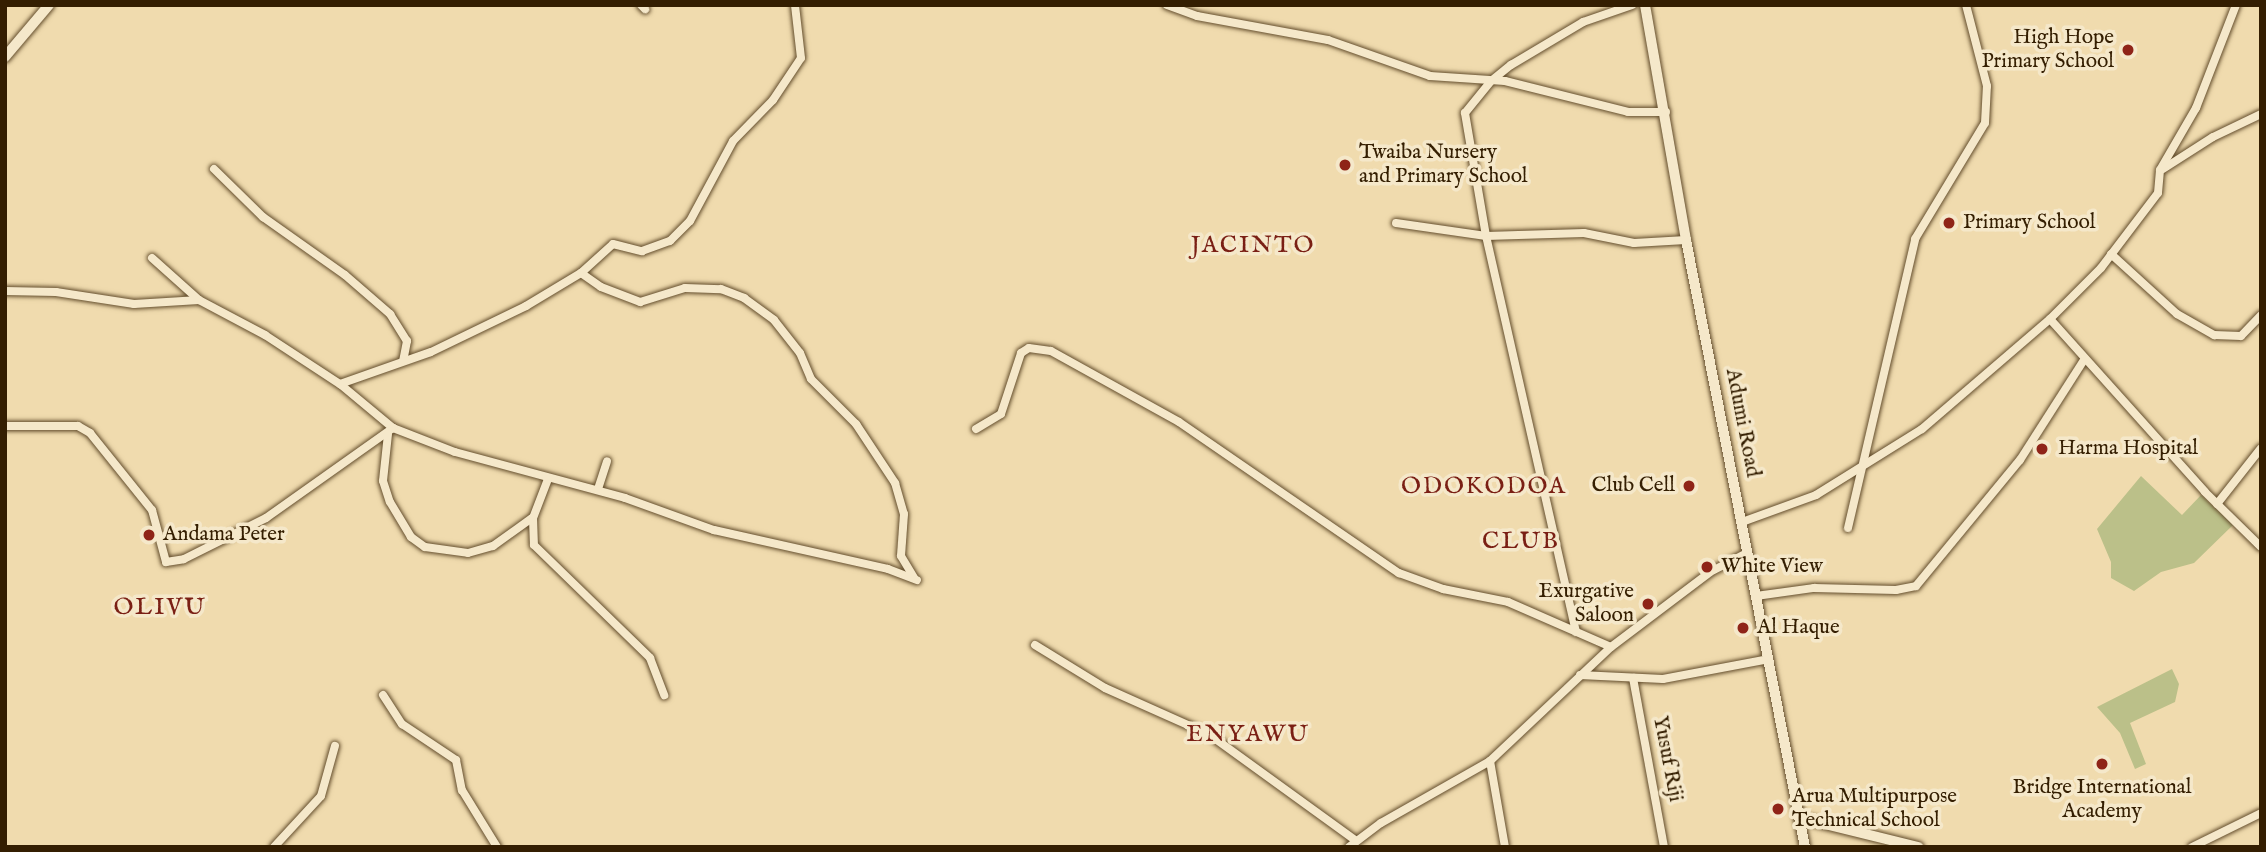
<!DOCTYPE html>
<html>
<head>
<meta charset="utf-8">
<style>
	body { margin:0 }
	#map { position:relative; width:2266px; height:852px; overflow:hidden; background:#f0dbae; font-family:"IM FELL English",serif }
	div>[style] { position:absolute }
	[style*='--x'] { left:calc(var(--x)*1px); top:calc(var(--y)*1px); width:calc(var(--w)*1px); rotate:calc(var(--a)*1deg) }
	.green>* { inset:0; background:#bbc089 }
	.roads { filter:drop-shadow(0 0 2px #634d2c) drop-shadow(0 0 2px #634d2c) }
	.minor>* { height:8px; margin:-4px; padding:0 4px; transform-origin:4px; border-radius:4px; background:#f5e8ca }
	.tertiary>* { height:10px; margin:-5px; padding:0 5px; transform-origin:5px; border-radius:5px; background:#f5e8ca }
	.secondary>* { height:10px; margin:-5px; padding:0 5px; transform-origin:5px; border-radius:5px; background:#f5e8ca }
	.dots>* { width:19px; height:19px; translate:-50% -50%; box-sizing:border-box; border:4px solid #f5e8ca; border-radius:50% }
	span { translate:-50% -50%; white-space:nowrap; text-align:center; line-height:1.15; -webkit-text-stroke:7px #f5e8ca; paint-order:stroke }
	.poi-label { font-size:21px; color:#341e01 }
	.right { translate:-100% -50%; text-align:right }
	.left { translate:0 -50%; text-align:left }
	.street-label { font-size:21px; color:#341e01 }
	.quarter-label { font-size:24px; color:#7a1f14; letter-spacing:2px }
	.frame { position:absolute; inset:0; border:7px solid #341e01; pointer-events:none }
</style>
</head>
<body>
<div id="map">
	<div class="green">
		<div style="clip-path:polygon(2141px 476px,2182px 515px,2201px 495px,2233px 525px,2194px 563px,2161px 572px,2134px 591px,2111px 578px,2111px 562px,2097px 529px)"></div>
		<div style="clip-path:polygon(2172px 669px,2179px 684px,2175px 702px,2130px 723px,2146px 764px,2135px 769px,2120px 733px,2097px 707px)"></div>
	</div>
	<div class="roads">
		<div class="minor">
			<div style="--x:641;--y:5;--w:6;--a:45"></div>
			<div style="--x:1167;--y:5;--w:32;--a:20"></div>
			<div style="--x:1197;--y:16;--w:133;--a:10.4"></div>
			<div style="--x:1328;--y:40;--w:108;--a:19.4"></div>
			<div style="--x:1430;--y:76;--w:75;--a:3.8"></div>
			<div style="--x:1505;--y:81;--w:127;--a:14.1"></div>
			<div style="--x:1628;--y:112;--w:38;--a:0"></div>
			<div style="--x:214;--y:169;--w:69;--a:44.4"></div>
			<div style="--x:263;--y:217;--w:100;--a:35.3"></div>
			<div style="--x:345;--y:275;--w:60;--a:40.9"></div>
			<div style="--x:390;--y:314;--w:32;--a:58"></div>
			<div style="--x:407;--y:341;--w:20;--a:101"></div>
			<div style="--x:2163;--y:169;--w:59;--a:-32.6"></div>
			<div style="--x:2213;--y:137;--w:53;--a:-25.6"></div>
			<div style="--x:1396;--y:223;--w:91;--a:8.2"></div>
			<div style="--x:1486;--y:236;--w:98;--a:-1.8"></div>
			<div style="--x:1584;--y:233;--w:51;--a:11.3"></div>
			<div style="--x:1634;--y:243;--w:52;--a:-3.3"></div>
			<div style="--x:2111;--y:254;--w:89;--a:42.3"></div>
			<div style="--x:2177;--y:314;--w:43;--a:29.6"></div>
			<div style="--x:2214;--y:335;--w:27;--a:2"></div>
			<div style="--x:2241;--y:336;--w:29;--a:-46"></div>
			<div style="--x:152;--y:258;--w:63;--a:41.8"></div>
			<div style="--x:199;--y:300;--w:75;--a:27.9"></div>
			<div style="--x:265;--y:335;--w:90;--a:33.2"></div>
			<div style="--x:340;--y:384;--w:69;--a:39.7"></div>
			<div style="--x:393;--y:428;--w:66;--a:21.2"></div>
			<div style="--x:455;--y:452;--w:176;--a:15.1"></div>
			<div style="--x:625;--y:498;--w:95;--a:19.8"></div>
			<div style="--x:714;--y:530;--w:178;--a:12.6"></div>
			<div style="--x:888;--y:569;--w:31;--a:21"></div>
			<div style="--x:581;--y:273;--w:24;--a:35"></div>
			<div style="--x:601;--y:287;--w:42;--a:21"></div>
			<div style="--x:640;--y:302;--w:47;--a:-17.3"></div>
			<div style="--x:685;--y:288;--w:36;--a:2"></div>
			<div style="--x:721;--y:289;--w:25;--a:21"></div>
			<div style="--x:744;--y:298;--w:37;--a:36"></div>
			<div style="--x:774;--y:320;--w:42;--a:51.8"></div>
			<div style="--x:800;--y:353;--w:28;--a:67"></div>
			<div style="--x:811;--y:379;--w:64;--a:45"></div>
			<div style="--x:856;--y:424;--w:71;--a:56.5"></div>
			<div style="--x:895;--y:483;--w:32;--a:74"></div>
			<div style="--x:904;--y:514;--w:42;--a:94.1"></div>
			<div style="--x:901;--y:556;--w:26;--a:59"></div>
			<div style="--x:5;--y:291;--w:51;--a:1.1"></div>
			<div style="--x:56;--y:292;--w:79;--a:8.7"></div>
			<div style="--x:134;--y:304;--w:65;--a:-3.5"></div>
			<div style="--x:2050;--y:319;--w:232;--a:48.1"></div>
			<div style="--x:2205;--y:492;--w:78;--a:44.5"></div>
			<div style="--x:340;--y:384;--w:96;--a:-19.4"></div>
			<div style="--x:431;--y:352;--w:106;--a:-25.8"></div>
			<div style="--x:526;--y:306;--w:64;--a:-31"></div>
			<div style="--x:581;--y:273;--w:43;--a:-42.2"></div>
			<div style="--x:613;--y:244;--w:30;--a:14"></div>
			<div style="--x:642;--y:251;--w:30;--a:-20"></div>
			<div style="--x:670;--y:241;--w:28;--a:-45"></div>
			<div style="--x:690;--y:221;--w:91;--a:-61.7"></div>
			<div style="--x:733;--y:141;--w:57;--a:-45.7"></div>
			<div style="--x:773;--y:100;--w:50;--a:-56.3"></div>
			<div style="--x:801;--y:58;--w:53;--a:-96.5"></div>
			<div style="--x:5;--y:426;--w:73;--a:0"></div>
			<div style="--x:78;--y:426;--w:14;--a:30"></div>
			<div style="--x:90;--y:433;--w:99;--a:51.2"></div>
			<div style="--x:152;--y:510;--w:54;--a:74.9"></div>
			<div style="--x:166;--y:562;--w:18;--a:-9"></div>
			<div style="--x:184;--y:559;--w:92;--a:-26.6"></div>
			<div style="--x:266;--y:518;--w:156;--a:-35.3"></div>
			<div style="--x:976;--y:429;--w:29;--a:-31"></div>
			<div style="--x:1001;--y:414;--w:64;--a:-71.8"></div>
			<div style="--x:1021;--y:353;--w:9;--a:-32"></div>
			<div style="--x:1029;--y:348;--w:22;--a:8"></div>
			<div style="--x:1051;--y:351;--w:146;--a:29"></div>
			<div style="--x:1179;--y:422;--w:267;--a:34.5"></div>
			<div style="--x:1399;--y:573;--w:47;--a:20"></div>
			<div style="--x:1443;--y:589;--w:66;--a:11.3"></div>
			<div style="--x:1508;--y:602;--w:112;--a:23.6"></div>
			<div style="--x:388;--y:434;--w:47;--a:96.1"></div>
			<div style="--x:383;--y:481;--w:22;--a:72"></div>
			<div style="--x:390;--y:502;--w:41;--a:59"></div>
			<div style="--x:411;--y:537;--w:17;--a:36"></div>
			<div style="--x:425;--y:547;--w:43;--a:7.9"></div>
			<div style="--x:468;--y:553;--w:26;--a:-16"></div>
			<div style="--x:493;--y:546;--w:48;--a:-35.7"></div>
			<div style="--x:548;--y:479;--w:42;--a:111"></div>
			<div style="--x:533;--y:518;--w:27;--a:88"></div>
			<div style="--x:534;--y:545;--w:162;--a:44.2"></div>
			<div style="--x:650;--y:658;--w:40;--a:69"></div>
			<div style="--x:598;--y:489;--w:29;--a:-72"></div>
			<div style="--x:2217;--y:504;--w:71;--a:-51.8"></div>
			<div style="--x:1742;--y:522;--w:79;--a:-20"></div>
			<div style="--x:1816;--y:495;--w:125;--a:-31.9"></div>
			<div style="--x:1922;--y:429;--w:169;--a:-40.7"></div>
			<div style="--x:2050;--y:319;--w:72;--a:-45"></div>
			<div style="--x:2101;--y:268;--w:94;--a:-52.8"></div>
			<div style="--x:2158;--y:193;--w:23;--a:-85"></div>
			<div style="--x:2160;--y:170;--w:72;--a:-59.9"></div>
			<div style="--x:2196;--y:108;--w:110;--a:-68.8"></div>
			<div style="--x:1848;--y:528;--w:297;--a:-76.9"></div>
			<div style="--x:1915;--y:239;--w:135;--a:-58.9"></div>
			<div style="--x:1985;--y:123;--w:37;--a:-87"></div>
			<div style="--x:1987;--y:86;--w:84;--a:-104.5"></div>
			<div style="--x:1756;--y:596;--w:59;--a:-7.9"></div>
			<div style="--x:1814;--y:588;--w:82;--a:1.4"></div>
			<div style="--x:1896;--y:590;--w:20;--a:-11"></div>
			<div style="--x:1916;--y:586;--w:163;--a:-50.5"></div>
			<div style="--x:2020;--y:460;--w:119;--a:-57.4"></div>
			<div style="--x:1576;--y:632;--w:406;--a:-102.8"></div>
			<div style="--x:1486;--y:236;--w:125;--a:-99.7"></div>
			<div style="--x:1465;--y:113;--w:41;--a:-50.9"></div>
			<div style="--x:1491;--y:81;--w:26;--a:-39"></div>
			<div style="--x:1511;--y:65;--w:84;--a:-30.8"></div>
			<div style="--x:1583;--y:22;--w:52;--a:-19.1"></div>
			<div style="--x:1035;--y:645;--w:82;--a:31.6"></div>
			<div style="--x:1105;--y:688;--w:115;--a:24.1"></div>
			<div style="--x:1210;--y:735;--w:179;--a:35.9"></div>
			<div style="--x:1580;--y:675;--w:83;--a:2.8"></div>
			<div style="--x:1663;--y:679;--w:108;--a:-10.7"></div>
			<div style="--x:1633;--y:678;--w:172;--a:79.6"></div>
			<div style="--x:383;--y:695;--w:35;--a:57"></div>
			<div style="--x:402;--y:724;--w:65;--a:33.7"></div>
			<div style="--x:456;--y:760;--w:31;--a:79"></div>
			<div style="--x:462;--y:790;--w:67;--a:58.4"></div>
			<div style="--x:1490;--y:761;--w:87;--a:80.1"></div>
			<div style="--x:274;--y:847;--w:69;--a:-47.3"></div>
			<div style="--x:321;--y:796;--w:52;--a:-74.4"></div>
			<div style="--x:1349;--y:847;--w:40;--a:-37"></div>
			<div style="--x:1381;--y:823;--w:125;--a:-29.6"></div>
			<div style="--x:1490;--y:761;--w:166;--a:-43.3"></div>
			<div style="--x:1611;--y:647;--w:124;--a:-37.1"></div>
			<div style="--x:1710;--y:572;--w:42;--a:-27.2"></div>
			<div style="--x:2192;--y:847;--w:77;--a:-26.2"></div>
		</div>
		<div class="tertiary">
			<div style="--x:5;--y:57;--w:68;--a:-49.8"></div>
			<div style="--x:1801;--y:818;--w:121;--a:13.9"></div>
		</div>
		<div class="secondary">
			<div style="--x:1645;--y:5;--w:239;--a:80.1"></div>
			<div style="--x:1686;--y:240;--w:619;--a:78.91"></div>
		</div>
	</div>
	<div class="dots">
		<div style="left:2128px;top:50px;background:#8f2418"></div>
		<div style="left:1345px;top:165px;background:#8f2418"></div>
		<div style="left:1949px;top:223px;background:#8f2418"></div>
		<div style="left:2042px;top:449px;background:#8f2418"></div>
		<div style="left:1689px;top:486px;background:#8f2418"></div>
		<div style="left:149px;top:535px;background:#8f2418"></div>
		<div style="left:1707px;top:567px;background:#8f2418"></div>
		<div style="left:1648px;top:604px;background:#8f2418"></div>
		<div style="left:1743px;top:628px;background:#8f2418"></div>
		<div style="left:2102px;top:764px;background:#8f2418"></div>
		<div style="left:1778px;top:809px;background:#8f2418"></div>
	</div>
	<div class="poi-label">
		<span class="right" style="left:2114px;top:50px">High Hope<br>Primary School</span>
		<span class="left" style="left:1359px;top:165px">Twaiba Nursery<br>and Primary School</span>
		<span class="left" style="left:1963px;top:223px">Primary School</span>
		<span class="left" style="left:2058px;top:449px">Harma Hospital</span>
		<span class="right" style="left:1675px;top:486px">Club Cell</span>
		<span class="left" style="left:163px;top:535px">Andama Peter</span>
		<span class="left" style="left:1721px;top:567px">White View</span>
		<span class="right" style="left:1634px;top:604px">Exurgative<br>Saloon</span>
		<span class="left" style="left:1757px;top:628px">Al Haque</span>
		<span style="left:2102px;top:800px">Bridge International<br>Academy</span>
		<span class="left" style="left:1792px;top:809px">Arua Multipurpose<br>Technical School</span>
	</div>
	<div class="street-label">
		<span style="left:1742px;top:423px;rotate:79deg">Adumi Road</span>
		<span style="left:1667px;top:759px;rotate:79deg">Yusuf Riji</span>
	</div>
	<div class="quarter-label">
		<span style="left:1253px;top:246px">JACINTO</span>
		<span style="left:1484px;top:487px">ODOKODOA</span>
		<span style="left:1521px;top:542px">CLUB</span>
		<span style="left:160px;top:608px">OLIVU</span>
		<span style="left:1248px;top:735px">ENYAWU</span>
	</div>
	<div class="frame"></div>
</div>
</body>
</html>
